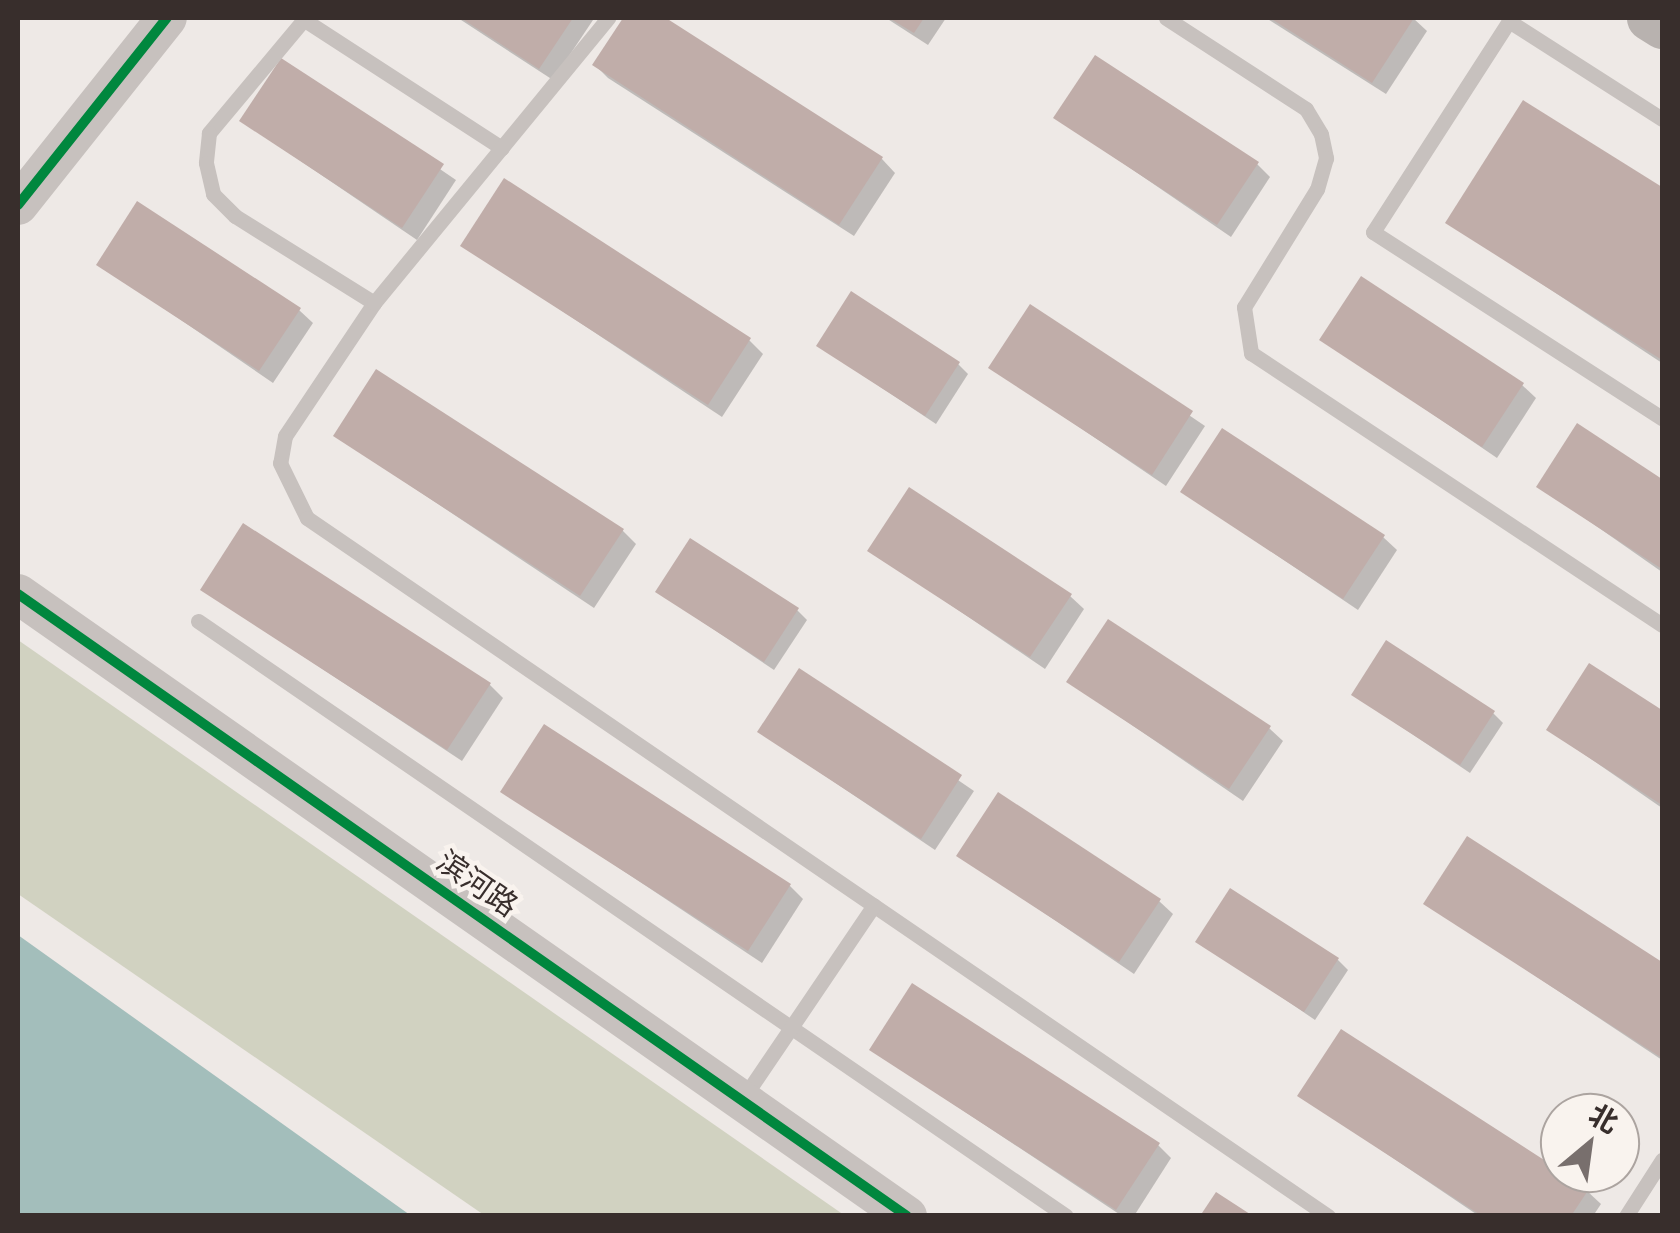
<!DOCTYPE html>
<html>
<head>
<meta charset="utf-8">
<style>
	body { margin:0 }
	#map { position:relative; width:1680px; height:1233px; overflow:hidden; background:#eee9e6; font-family:Figtree,"Noto Sans SC",sans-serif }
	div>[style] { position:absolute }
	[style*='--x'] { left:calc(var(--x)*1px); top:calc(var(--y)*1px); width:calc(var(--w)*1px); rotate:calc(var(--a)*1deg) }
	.green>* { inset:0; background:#d1d2c1 }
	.water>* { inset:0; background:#a3bebb }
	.shadow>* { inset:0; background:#0003 }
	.building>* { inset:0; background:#c0ada9 }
	.service>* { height:15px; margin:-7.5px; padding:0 7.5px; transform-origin:7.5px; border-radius:7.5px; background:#c7c1be }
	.tertiary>* { height:40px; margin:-20px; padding:0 20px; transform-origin:20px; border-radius:20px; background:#c7c1be }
	.secondary>* { height:45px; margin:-22.5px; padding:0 22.5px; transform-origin:22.5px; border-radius:22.5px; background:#b8b2af }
	.cycleway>* { height:10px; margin:-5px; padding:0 5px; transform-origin:5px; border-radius:5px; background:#00873e }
	span { translate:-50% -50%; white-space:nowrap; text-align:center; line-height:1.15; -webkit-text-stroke:9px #f9f3ee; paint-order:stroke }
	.street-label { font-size:30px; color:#382e2c }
	.frame { position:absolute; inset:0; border:20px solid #382e2c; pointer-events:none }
	.north { position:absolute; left:1540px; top:1093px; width:100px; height:100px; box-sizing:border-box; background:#f9f3ee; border:2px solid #aca4a0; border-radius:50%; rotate:29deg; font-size:28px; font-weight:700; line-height:40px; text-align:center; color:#382e2c }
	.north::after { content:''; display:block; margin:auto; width:35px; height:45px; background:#786f6d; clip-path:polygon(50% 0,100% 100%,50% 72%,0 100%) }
</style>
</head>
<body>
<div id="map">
	<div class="green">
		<div style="clip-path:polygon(18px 640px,844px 1215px,484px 1215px,18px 894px)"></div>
	</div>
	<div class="water">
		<div style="clip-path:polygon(18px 935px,410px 1215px,18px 1215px)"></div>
	</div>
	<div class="shadow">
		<div style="clip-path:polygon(458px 18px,590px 18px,593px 20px,553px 80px)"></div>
		<div style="clip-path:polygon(626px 18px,661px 18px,882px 159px,895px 173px,854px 236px,608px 78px,595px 65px)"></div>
		<div style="clip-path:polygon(886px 18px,946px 18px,928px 45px)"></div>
		<div style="clip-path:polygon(1266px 18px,1413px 18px,1427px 31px,1386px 94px)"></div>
		<div style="clip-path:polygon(281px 61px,456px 180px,417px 240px,242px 121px)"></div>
		<div style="clip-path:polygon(1524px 103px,1662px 190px,1662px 363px,1449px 223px)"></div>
		<div style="clip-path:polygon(1057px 118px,1257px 164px,1270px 177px,1231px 237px)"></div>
		<div style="clip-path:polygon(463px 245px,749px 340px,763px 354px,722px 417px)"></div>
		<div style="clip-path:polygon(99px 264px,299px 310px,313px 323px,273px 383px)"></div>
		<div style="clip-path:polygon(1031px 308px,1205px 426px,1166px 486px,992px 368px)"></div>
		<div style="clip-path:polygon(1322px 339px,1522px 385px,1536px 398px,1497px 458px)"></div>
		<div style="clip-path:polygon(819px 346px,958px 364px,968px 374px,936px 424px)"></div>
		<div style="clip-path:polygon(1578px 426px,1662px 482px,1662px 572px,1539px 486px)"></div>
		<div style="clip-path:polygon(336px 436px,622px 530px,636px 544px,594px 608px)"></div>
		<div style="clip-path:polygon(1183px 492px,1383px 537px,1397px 550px,1358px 610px)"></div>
		<div style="clip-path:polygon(870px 550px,1070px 596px,1084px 609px,1045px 669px)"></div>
		<div style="clip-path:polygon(203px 590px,489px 684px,503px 698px,462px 761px)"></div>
		<div style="clip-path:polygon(658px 592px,797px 610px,807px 620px,774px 670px)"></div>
		<div style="clip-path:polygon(1590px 666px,1662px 713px,1662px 808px,1549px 730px)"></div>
		<div style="clip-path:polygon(800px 672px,974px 791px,935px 850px,760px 732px)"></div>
		<div style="clip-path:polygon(1069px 682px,1269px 728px,1283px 741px,1243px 801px)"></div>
		<div style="clip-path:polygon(1354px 695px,1493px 713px,1503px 723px,1470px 773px)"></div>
		<div style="clip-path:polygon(503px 791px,790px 886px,803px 899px,762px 963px)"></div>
		<div style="clip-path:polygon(1468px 840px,1662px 965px,1662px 1060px,1426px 903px)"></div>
		<div style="clip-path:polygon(959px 855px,1159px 901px,1173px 914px,1134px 974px)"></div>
		<div style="clip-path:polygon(1199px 941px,1338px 960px,1348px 970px,1315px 1020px)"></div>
		<div style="clip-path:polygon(872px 1050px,1158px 1145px,1171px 1158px,1134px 1216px,1122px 1216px)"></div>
		<div style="clip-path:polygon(1301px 1096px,1587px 1191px,1601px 1204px,1593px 1216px,1479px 1216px)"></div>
	</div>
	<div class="building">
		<div style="clip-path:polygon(461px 18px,573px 18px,539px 69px)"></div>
		<div style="clip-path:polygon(623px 18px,666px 18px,883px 157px,839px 225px,592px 65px)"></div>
		<div style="clip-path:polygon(889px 18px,924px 18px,914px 33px)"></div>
		<div style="clip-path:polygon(1270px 18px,1414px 18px,1372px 83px)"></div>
		<div style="clip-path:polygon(1095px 55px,1259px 162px,1217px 225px,1053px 118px)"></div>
		<div style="clip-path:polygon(281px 58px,444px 164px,402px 228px,239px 121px)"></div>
		<div style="clip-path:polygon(1523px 100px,1662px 187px,1662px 360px,1445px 223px)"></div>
		<div style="clip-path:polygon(504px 178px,751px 338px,708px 405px,460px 246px)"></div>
		<div style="clip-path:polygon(137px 201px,301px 308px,259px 371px,96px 265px)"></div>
		<div style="clip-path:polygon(1361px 276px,1524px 383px,1482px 447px,1319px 340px)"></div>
		<div style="clip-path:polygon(851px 291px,960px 362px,925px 416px,816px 346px)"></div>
		<div style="clip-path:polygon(1030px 304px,1193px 411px,1152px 475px,988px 368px)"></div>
		<div style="clip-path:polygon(376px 369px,624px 529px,580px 596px,333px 436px)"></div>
		<div style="clip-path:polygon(1577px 423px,1662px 479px,1662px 569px,1536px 487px)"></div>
		<div style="clip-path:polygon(1222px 428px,1385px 535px,1343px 599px,1180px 492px)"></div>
		<div style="clip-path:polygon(909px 487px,1072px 594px,1030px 657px,867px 551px)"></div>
		<div style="clip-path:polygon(243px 523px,491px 683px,447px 750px,200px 590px)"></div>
		<div style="clip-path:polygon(690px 538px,799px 608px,764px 662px,655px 592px)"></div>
		<div style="clip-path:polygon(1108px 619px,1271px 726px,1229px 789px,1066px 682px)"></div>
		<div style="clip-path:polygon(1386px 640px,1495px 711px,1460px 765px,1351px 695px)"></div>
		<div style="clip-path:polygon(1589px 663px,1662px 710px,1662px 805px,1546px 730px)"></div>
		<div style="clip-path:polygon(799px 668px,962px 775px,921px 839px,757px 732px)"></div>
		<div style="clip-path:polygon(544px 724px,791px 884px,748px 951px,500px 792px)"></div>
		<div style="clip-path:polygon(998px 792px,1161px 899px,1119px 962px,956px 856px)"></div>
		<div style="clip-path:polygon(1467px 836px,1662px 962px,1662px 1058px,1423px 904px)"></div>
		<div style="clip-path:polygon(1230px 888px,1339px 958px,1304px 1012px,1195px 942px)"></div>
		<div style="clip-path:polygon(912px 983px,1160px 1143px,1116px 1210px,869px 1050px)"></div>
		<div style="clip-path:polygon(1341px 1029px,1589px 1189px,1571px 1216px,1482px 1216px,1297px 1096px)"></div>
		<div style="clip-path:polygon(1216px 1192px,1253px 1216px,1200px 1216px)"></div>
	</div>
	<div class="service">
		<div style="--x:305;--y:18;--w:150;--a:129.9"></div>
		<div style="--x:209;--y:133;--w:30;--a:96"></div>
		<div style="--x:206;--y:163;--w:32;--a:77"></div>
		<div style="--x:213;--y:194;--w:31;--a:45"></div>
		<div style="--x:235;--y:216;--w:164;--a:32"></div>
		<div style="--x:374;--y:303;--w:160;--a:123.8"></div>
		<div style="--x:285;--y:436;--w:27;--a:100"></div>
		<div style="--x:280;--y:463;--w:61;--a:63.9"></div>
		<div style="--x:307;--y:518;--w:1237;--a:34.36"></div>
		<div style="--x:1166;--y:18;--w:167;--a:33"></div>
		<div style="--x:1306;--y:109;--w:29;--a:59"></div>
		<div style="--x:1321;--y:134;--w:25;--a:78"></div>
		<div style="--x:1326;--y:158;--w:32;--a:106"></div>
		<div style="--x:1317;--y:189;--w:139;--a:121.7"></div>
		<div style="--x:1244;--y:307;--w:47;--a:81.3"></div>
		<div style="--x:1251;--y:353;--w:493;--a:33.5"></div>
		<div style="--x:303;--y:19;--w:237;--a:33"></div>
		<div style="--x:1662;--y:119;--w:182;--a:-147.4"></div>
		<div style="--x:1509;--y:21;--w:251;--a:122.8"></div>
		<div style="--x:1373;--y:232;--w:344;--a:32.8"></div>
		<div style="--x:374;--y:303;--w:369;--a:-50.6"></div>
		<div style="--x:198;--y:621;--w:1052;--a:34.43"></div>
		<div style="--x:742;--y:1100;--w:235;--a:-55.9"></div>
		<div style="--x:1626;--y:1216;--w:67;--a:-57.3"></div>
	</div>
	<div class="tertiary">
		<div style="--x:18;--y:205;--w:239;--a:-51.5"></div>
		<div style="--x:18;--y:594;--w:1085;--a:34.98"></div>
	</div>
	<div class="secondary">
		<div style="--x:1649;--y:18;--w:15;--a:32"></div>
	</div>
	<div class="cycleway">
		<div style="--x:18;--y:205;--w:239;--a:-51.5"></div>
		<div style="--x:18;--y:594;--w:1085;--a:34.98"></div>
	</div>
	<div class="street-label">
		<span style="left:477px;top:884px;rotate:35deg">滨河路</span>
	</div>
	<div class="frame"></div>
	<div class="north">北</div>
</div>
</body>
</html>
